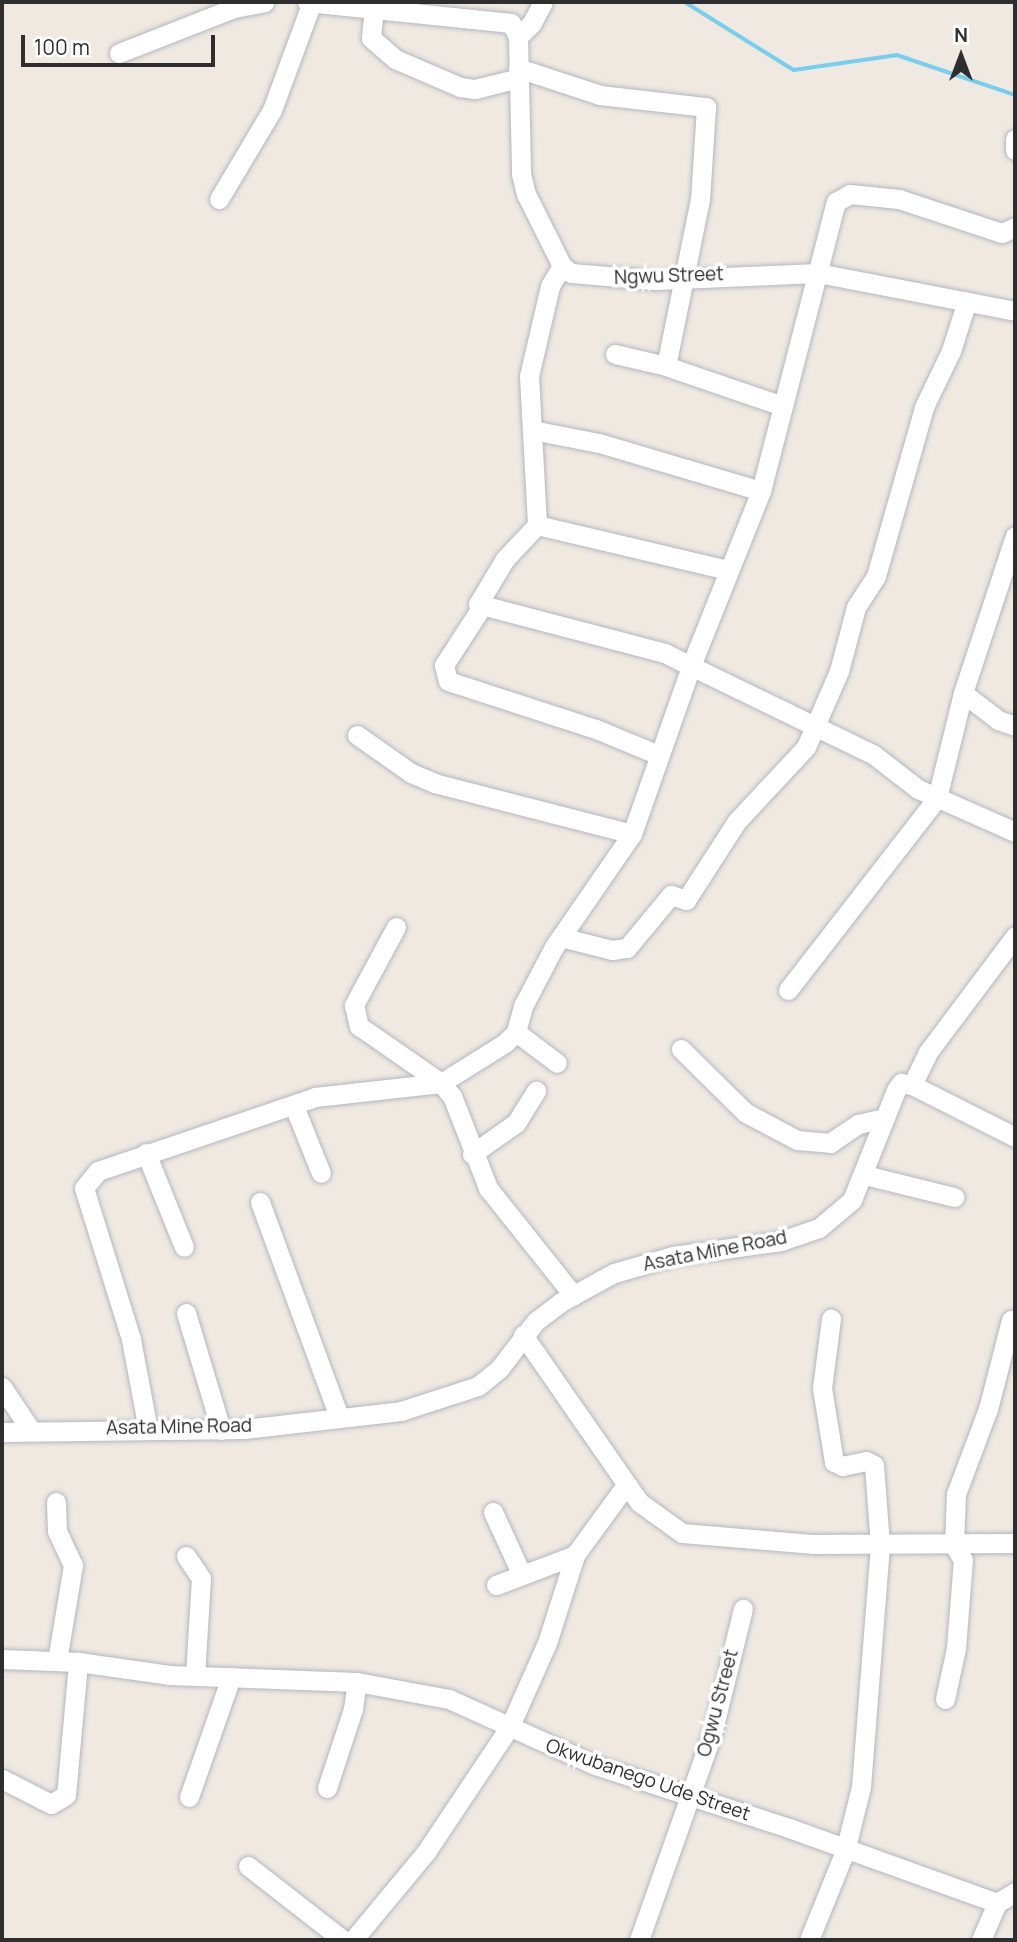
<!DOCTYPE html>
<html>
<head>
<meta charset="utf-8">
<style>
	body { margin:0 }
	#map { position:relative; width:1017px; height:1942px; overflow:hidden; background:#efe9e1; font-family:Manrope,sans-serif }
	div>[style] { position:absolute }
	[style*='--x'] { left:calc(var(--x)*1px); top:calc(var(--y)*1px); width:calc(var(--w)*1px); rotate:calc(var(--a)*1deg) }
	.stream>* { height:3.5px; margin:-1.75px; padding:0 1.75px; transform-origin:1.75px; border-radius:1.75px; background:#75cff0 }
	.roads { filter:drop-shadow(0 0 2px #b4b7c1) drop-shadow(0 0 2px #b4b7c1) }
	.minor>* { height:19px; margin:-9.5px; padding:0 9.5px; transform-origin:9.5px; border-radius:9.5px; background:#fff }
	span { translate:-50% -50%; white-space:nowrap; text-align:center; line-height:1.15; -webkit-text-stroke:7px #fff; paint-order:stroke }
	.street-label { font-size:19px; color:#2e2e2e }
	.frame { position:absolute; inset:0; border:4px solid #2e2e2e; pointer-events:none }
	.north { position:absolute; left:926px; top:21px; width:70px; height:70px; -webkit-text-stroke:5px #fff; paint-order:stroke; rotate:0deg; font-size:19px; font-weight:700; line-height:28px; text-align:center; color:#2e2e2e }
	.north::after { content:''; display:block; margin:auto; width:24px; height:32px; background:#2e2e2e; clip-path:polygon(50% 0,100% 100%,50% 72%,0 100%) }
	.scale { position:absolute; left:21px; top:35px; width:194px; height:32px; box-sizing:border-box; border:4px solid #2e2e2e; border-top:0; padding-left:9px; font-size:21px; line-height:24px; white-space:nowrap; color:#2e2e2e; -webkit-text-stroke:5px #fff; paint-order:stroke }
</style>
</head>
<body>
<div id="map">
	<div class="stream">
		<div style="--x:685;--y:2;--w:128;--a:32"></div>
		<div style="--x:794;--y:70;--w:104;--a:-8.3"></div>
		<div style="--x:897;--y:55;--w:125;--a:18.7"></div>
	</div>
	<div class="roads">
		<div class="minor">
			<div style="--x:307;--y:2;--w:205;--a:5.9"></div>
			<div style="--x:511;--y:23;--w:16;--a:63"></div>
			<div style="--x:543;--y:2;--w:24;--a:118"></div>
			<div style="--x:532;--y:23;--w:20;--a:135"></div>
			<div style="--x:518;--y:37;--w:137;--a:88.7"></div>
			<div style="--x:521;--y:174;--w:21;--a:76"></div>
			<div style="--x:526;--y:194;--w:80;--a:63.4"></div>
			<div style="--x:562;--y:266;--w:11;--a:38"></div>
			<div style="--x:571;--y:273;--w:84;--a:4.8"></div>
			<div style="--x:655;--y:280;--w:163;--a:-2.5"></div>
			<div style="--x:818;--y:273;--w:201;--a:10.9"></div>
			<div style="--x:374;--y:8;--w:30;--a:96"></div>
			<div style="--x:371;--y:38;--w:32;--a:41"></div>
			<div style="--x:395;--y:59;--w:71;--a:23.3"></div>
			<div style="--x:460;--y:87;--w:15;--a:8"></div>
			<div style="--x:475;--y:89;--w:45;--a:-14"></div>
			<div style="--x:119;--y:53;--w:123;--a:-21.4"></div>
			<div style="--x:234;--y:8;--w:31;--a:-11"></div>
			<div style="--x:518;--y:68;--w:86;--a:18.2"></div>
			<div style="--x:600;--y:95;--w:107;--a:6.5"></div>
			<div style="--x:706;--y:107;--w:92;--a:93.7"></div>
			<div style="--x:700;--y:199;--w:170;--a:101.5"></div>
			<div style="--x:1015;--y:139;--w:11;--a:90"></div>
			<div style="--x:219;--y:199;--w:104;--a:-59.2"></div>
			<div style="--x:272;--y:110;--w:115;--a:-69.7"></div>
			<div style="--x:562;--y:266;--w:23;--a:121"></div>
			<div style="--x:550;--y:286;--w:92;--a:103.1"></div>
			<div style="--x:529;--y:376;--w:149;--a:86.9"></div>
			<div style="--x:537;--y:525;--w:47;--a:133.3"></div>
			<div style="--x:505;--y:559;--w:52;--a:121"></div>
			<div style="--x:478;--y:604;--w:193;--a:14.7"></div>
			<div style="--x:665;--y:653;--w:29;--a:27"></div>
			<div style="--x:691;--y:666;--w:188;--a:-68.2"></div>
			<div style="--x:761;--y:491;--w:299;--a:-75.5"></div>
			<div style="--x:836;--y:202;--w:16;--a:-30"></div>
			<div style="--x:850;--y:194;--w:49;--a:5.8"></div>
			<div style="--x:899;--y:199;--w:108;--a:18.3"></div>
			<div style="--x:1002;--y:233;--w:14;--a:-25"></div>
			<div style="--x:615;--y:354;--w:52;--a:13.2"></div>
			<div style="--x:666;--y:366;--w:120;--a:18.9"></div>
			<div style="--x:532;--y:430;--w:68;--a:11"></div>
			<div style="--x:599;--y:443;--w:169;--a:16.5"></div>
			<div style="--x:537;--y:525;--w:195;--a:13.3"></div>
			<div style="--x:481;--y:608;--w:68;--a:123"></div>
			<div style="--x:444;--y:665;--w:16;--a:76"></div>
			<div style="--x:448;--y:681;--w:156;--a:18"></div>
			<div style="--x:596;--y:729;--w:68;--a:22.4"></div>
			<div style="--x:963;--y:693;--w:44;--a:37.6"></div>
			<div style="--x:998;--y:720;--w:18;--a:19"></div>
			<div style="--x:357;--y:735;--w:66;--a:35.1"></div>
			<div style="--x:411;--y:773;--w:25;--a:23"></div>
			<div style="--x:434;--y:783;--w:204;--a:14.4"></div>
			<div style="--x:396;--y:927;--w:89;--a:118.3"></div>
			<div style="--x:354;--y:1005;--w:22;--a:77"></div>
			<div style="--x:359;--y:1026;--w:100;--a:34.8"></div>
			<div style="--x:441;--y:1083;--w:17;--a:50"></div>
			<div style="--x:452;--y:1096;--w:99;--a:68.6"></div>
			<div style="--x:488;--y:1188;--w:137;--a:51.5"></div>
			<div style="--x:561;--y:937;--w:53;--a:14.3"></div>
			<div style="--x:612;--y:950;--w:15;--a:-8"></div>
			<div style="--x:627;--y:948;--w:69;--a:-50.3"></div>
			<div style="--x:671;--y:895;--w:16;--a:18"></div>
			<div style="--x:686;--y:900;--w:94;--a:-57.2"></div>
			<div style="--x:737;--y:821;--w:101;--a:-47"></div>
			<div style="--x:806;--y:747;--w:83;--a:-66.5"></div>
			<div style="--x:839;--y:671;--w:66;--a:-75.1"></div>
			<div style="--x:856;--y:607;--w:37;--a:-57"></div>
			<div style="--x:876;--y:576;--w:176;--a:-74.1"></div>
			<div style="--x:924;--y:407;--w:62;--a:-64.3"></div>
			<div style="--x:951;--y:351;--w:52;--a:-72.3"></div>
			<div style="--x:788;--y:990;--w:243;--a:-52.2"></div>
			<div style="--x:937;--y:798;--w:108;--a:-76.1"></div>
			<div style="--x:963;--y:693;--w:165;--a:-71.7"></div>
			<div style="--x:516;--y:1032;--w:51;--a:37.1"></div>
			<div style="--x:681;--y:1049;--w:91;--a:44.6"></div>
			<div style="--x:746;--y:1113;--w:58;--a:27.9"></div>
			<div style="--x:797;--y:1140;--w:33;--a:5"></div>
			<div style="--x:830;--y:1143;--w:34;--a:-34"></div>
			<div style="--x:858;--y:1124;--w:26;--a:-13"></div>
			<div style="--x:912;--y:1085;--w:115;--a:26.8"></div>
			<div style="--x:294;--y:1106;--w:72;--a:68.1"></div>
			<div style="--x:146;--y:1153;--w:101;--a:68"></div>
			<div style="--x:472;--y:1154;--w:54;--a:-35.2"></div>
			<div style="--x:516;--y:1123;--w:38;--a:-58"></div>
			<div style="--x:865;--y:1175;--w:92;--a:13.9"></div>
			<div style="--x:260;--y:1202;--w:229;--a:69.8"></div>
			<div style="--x:186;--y:1313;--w:122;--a:73.3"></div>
			<div style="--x:523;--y:1335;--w:203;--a:55.2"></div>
			<div style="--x:639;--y:1502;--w:53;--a:35.8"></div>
			<div style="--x:682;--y:1533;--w:130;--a:4.8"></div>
			<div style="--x:812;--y:1544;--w:203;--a:-0.3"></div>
			<div style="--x:2;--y:1387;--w:50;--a:56.3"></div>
			<div style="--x:148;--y:1430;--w:93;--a:-100.6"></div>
			<div style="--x:131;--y:1339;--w:158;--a:-107.3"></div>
			<div style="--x:84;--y:1188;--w:22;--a:-51"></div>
			<div style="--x:98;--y:1171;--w:229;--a:-18.8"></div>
			<div style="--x:315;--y:1097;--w:127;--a:-6.3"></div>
			<div style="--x:441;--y:1083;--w:75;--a:-32"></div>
			<div style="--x:505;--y:1043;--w:16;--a:-45"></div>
			<div style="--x:516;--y:1032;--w:27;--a:-75"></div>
			<div style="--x:523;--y:1006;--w:67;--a:-62.3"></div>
			<div style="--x:554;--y:947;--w:137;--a:-55.4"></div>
			<div style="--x:632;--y:834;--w:178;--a:-70.6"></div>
			<div style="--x:691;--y:666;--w:203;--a:25.9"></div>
			<div style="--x:874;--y:755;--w:56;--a:37.7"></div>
			<div style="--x:918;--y:789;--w:106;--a:23.9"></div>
			<div style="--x:2;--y:1432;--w:242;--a:-0.7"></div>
			<div style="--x:244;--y:1429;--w:158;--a:-6.5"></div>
			<div style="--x:401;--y:1411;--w:81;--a:-18"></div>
			<div style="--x:478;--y:1386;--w:27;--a:-39"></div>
			<div style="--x:499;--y:1369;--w:61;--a:-52.4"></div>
			<div style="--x:536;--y:1321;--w:31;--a:-37"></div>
			<div style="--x:561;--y:1302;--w:60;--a:-28.7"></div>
			<div style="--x:614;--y:1273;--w:61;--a:-16.1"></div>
			<div style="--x:673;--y:1256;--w:109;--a:-7.9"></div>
			<div style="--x:781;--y:1241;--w:40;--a:-18.9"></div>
			<div style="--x:819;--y:1228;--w:43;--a:-40.3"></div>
			<div style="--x:852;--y:1200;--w:118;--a:-68.2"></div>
			<div style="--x:896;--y:1090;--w:9;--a:-54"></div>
			<div style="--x:901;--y:1083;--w:11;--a:10"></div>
			<div style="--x:912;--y:1085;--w:37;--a:-64"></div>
			<div style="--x:928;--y:1052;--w:145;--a:-53.1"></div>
			<div style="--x:56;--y:1502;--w:29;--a:88"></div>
			<div style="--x:57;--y:1531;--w:38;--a:65"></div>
			<div style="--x:73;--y:1565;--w:97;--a:99.5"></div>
			<div style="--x:493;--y:1512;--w:69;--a:65.3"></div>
			<div style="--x:186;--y:1556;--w:27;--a:56"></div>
			<div style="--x:201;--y:1578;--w:97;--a:93.5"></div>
			<div style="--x:496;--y:1585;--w:85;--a:-20.8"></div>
			<div style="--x:2;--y:1659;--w:76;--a:2.3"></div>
			<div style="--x:78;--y:1662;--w:92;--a:8.1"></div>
			<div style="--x:169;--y:1675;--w:188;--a:2.1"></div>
			<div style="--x:357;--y:1682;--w:94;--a:10.5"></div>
			<div style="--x:449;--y:1699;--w:160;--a:24.3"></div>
			<div style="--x:595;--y:1765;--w:204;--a:18"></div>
			<div style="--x:789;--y:1828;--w:221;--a:19.8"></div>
			<div style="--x:945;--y:1699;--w:52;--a:-77.8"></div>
			<div style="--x:956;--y:1648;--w:88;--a:-85.5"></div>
			<div style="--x:963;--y:1560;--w:17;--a:-121"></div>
			<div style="--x:954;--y:1545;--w:51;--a:-87.8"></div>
			<div style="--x:956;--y:1494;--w:91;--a:-69.4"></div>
			<div style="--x:988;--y:1409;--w:92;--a:-75.5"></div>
			<div style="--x:2;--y:1779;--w:55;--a:27"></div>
			<div style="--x:51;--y:1804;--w:17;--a:-31"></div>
			<div style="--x:66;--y:1795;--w:134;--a:-84.8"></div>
			<div style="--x:327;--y:1788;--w:83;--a:-71.8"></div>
			<div style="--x:353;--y:1709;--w:27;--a:-82"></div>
			<div style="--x:189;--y:1797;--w:127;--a:-70.7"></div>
			<div style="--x:248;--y:1866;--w:120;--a:37.9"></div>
			<div style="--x:353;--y:1940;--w:114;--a:-50.3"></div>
			<div style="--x:426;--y:1852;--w:151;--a:-56.3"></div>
			<div style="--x:510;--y:1726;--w:91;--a:-66"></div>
			<div style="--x:547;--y:1643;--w:92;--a:-72.3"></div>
			<div style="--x:575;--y:1555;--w:87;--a:-53.9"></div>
			<div style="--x:639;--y:1940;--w:219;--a:-70.5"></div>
			<div style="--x:712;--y:1734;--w:129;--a:-76.1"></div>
			<div style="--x:809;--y:1940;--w:96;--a:-68"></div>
			<div style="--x:845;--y:1851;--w:66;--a:-76"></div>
			<div style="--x:861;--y:1787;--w:243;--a:-85.5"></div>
			<div style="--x:880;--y:1545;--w:80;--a:-94.3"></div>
			<div style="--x:874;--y:1465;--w:9;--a:-153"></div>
			<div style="--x:866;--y:1461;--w:24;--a:168"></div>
			<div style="--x:843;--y:1466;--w:10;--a:-156"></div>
			<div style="--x:834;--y:1462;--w:75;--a:-99.2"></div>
			<div style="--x:822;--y:1388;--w:70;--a:-82.6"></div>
			<div style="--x:981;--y:1940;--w:40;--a:-66.6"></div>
			<div style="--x:997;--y:1903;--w:21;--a:-31"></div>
		</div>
	</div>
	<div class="street-label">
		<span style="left:669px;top:276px;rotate:-2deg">Ngwu Street</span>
		<span style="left:715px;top:1251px;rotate:-11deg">Asata Mine Road</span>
		<span style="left:179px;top:1427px;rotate:-1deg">Asata Mine Road</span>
		<span style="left:718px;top:1703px;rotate:-75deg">Ogwu Street</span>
		<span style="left:648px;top:1780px;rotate:19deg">Okwubanego Ude Street</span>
	</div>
	<div class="frame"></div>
	<div class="north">N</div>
	<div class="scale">100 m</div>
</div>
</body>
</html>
